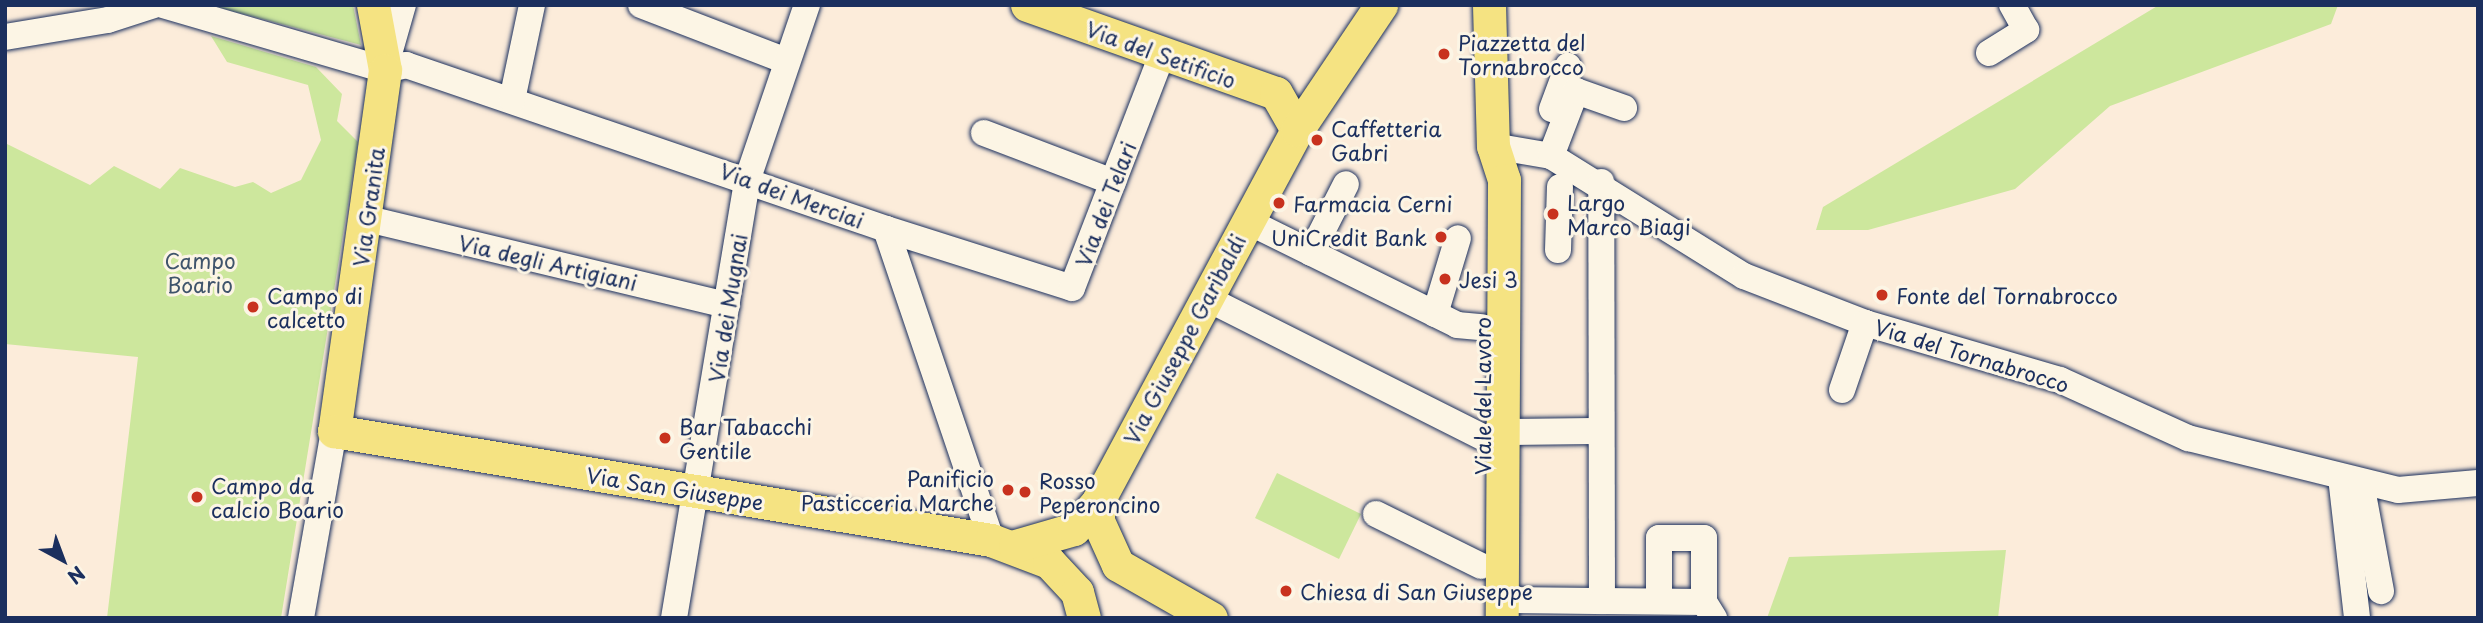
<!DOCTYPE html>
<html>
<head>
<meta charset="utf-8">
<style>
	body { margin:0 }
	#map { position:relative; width:2483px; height:623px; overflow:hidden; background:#fcecda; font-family:"Playpen Sans",sans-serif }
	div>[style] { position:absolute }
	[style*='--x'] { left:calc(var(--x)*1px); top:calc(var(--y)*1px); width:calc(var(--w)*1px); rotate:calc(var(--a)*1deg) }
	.green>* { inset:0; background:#cde79d }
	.roads { filter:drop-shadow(0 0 2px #1b2f5e) drop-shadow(0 0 2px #1b2f5e) }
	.minor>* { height:26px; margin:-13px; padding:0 13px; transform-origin:13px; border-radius:13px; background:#fcf5e5 }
	.major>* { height:33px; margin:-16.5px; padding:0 16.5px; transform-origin:16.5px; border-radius:16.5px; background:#f5e382 }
	.dots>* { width:19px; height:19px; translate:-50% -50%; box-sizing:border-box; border:4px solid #fcf5e5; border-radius:50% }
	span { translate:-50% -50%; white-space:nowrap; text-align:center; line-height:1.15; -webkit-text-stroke:6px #fcf5e5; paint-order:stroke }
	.poi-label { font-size:21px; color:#1b2f5e }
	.left { translate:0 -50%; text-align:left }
	.right { translate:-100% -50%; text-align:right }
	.street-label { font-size:21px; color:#1b2f5e }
	.park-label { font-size:21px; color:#3f546b }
	.frame { position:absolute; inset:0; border:7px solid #1b2f5e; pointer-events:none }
	.north { position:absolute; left:28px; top:525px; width:70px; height:70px; -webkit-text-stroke:5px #fcf5e5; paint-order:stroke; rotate:139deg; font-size:19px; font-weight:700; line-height:28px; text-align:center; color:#1b2f5e }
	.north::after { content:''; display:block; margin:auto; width:24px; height:32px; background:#1b2f5e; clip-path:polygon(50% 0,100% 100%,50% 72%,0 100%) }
</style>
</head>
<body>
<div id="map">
	<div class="green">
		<div style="clip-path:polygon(209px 5px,353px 5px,361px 45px)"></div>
		<div style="clip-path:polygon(2159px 5px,2338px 5px,2331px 24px,2110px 106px,2015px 189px,1868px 230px,1816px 230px,1823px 207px)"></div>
		<div style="clip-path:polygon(211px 36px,316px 67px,342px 94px,337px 121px,358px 142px,281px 618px,107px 618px,138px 357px,5px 344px,5px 143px,90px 185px,114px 166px,160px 189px,180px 168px,235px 187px,253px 182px,271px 193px,301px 180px,321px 140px,308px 85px,227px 62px)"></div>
		<div style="clip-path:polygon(1277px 473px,1361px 514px,1339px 559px,1255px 518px)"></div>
		<div style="clip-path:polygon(2006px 550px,1998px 618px,1767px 618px,1789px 557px)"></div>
	</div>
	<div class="roads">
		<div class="minor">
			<div style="--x:163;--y:5;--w:231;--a:16.3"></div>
			<div style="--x:385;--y:70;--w:22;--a:-13"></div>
			<div style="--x:406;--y:65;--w:507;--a:18.86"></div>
			<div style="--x:886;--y:229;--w:328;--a:71.3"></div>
			<div style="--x:641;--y:5;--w:155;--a:21.1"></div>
			<div style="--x:5;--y:37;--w:104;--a:-9.4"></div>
			<div style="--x:108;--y:20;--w:48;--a:-18.1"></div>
			<div style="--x:1989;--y:53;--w:44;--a:-31.9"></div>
			<div style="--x:2026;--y:30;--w:29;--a:-119"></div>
			<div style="--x:385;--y:68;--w:66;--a:-74.1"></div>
			<div style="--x:512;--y:100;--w:97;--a:-78.1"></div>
			<div style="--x:1552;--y:109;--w:46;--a:-69.6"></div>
			<div style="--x:984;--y:133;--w:138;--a:20.8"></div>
			<div style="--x:1493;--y:146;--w:59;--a:9.8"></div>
			<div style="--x:1551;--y:156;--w:227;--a:31.9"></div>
			<div style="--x:1744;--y:276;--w:130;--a:21.2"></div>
			<div style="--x:1865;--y:323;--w:203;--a:16.3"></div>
			<div style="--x:2060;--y:380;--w:141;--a:24.4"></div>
			<div style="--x:2188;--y:438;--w:216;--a:13.9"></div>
			<div style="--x:2398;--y:490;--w:80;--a:-5"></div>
			<div style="--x:1551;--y:156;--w:70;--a:-69"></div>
			<div style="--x:1576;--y:91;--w:51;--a:19.5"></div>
			<div style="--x:368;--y:219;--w:369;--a:13.5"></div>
			<div style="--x:1247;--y:221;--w:234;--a:26.3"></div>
			<div style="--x:1457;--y:325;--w:25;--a:5"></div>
			<div style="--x:886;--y:229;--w:195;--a:17.6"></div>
			<div style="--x:1072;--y:288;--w:250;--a:-68.9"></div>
			<div style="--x:1558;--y:250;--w:63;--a:-88.2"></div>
			<div style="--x:1311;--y:253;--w:77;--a:-63.1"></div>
			<div style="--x:1206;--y:298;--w:309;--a:26.7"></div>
			<div style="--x:1435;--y:314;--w:79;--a:-73.2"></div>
			<div style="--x:1842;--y:390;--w:71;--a:-71.1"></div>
			<div style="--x:1502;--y:432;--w:99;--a:-0.6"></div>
			<div style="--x:2341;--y:477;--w:142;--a:83.5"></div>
			<div style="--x:2361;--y:483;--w:110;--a:79.5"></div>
			<div style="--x:1376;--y:514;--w:117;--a:26.3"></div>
			<div style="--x:1502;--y:600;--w:100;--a:0.6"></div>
			<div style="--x:1602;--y:601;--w:419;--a:-90.1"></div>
			<div style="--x:1602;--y:601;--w:102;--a:0.6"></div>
			<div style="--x:1704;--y:602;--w:19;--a:58"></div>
			<div style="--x:1659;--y:601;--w:63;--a:-90"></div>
			<div style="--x:1659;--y:538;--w:45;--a:0"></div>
			<div style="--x:1704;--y:538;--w:64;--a:90"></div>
			<div style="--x:301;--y:618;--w:190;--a:-80"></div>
			<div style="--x:674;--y:618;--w:446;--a:-80.5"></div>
			<div style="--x:748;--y:178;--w:183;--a:-71.2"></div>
		</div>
		<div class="major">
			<div style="--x:373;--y:5;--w:66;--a:79.5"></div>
			<div style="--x:385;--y:70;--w:365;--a:98"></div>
			<div style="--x:334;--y:431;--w:666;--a:9.42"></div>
			<div style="--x:991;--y:540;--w:62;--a:20.8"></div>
			<div style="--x:1049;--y:562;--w:41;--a:47"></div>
			<div style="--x:1077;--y:592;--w:27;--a:75"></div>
			<div style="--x:1027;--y:5;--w:264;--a:19.5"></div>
			<div style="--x:1276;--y:93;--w:43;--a:60.4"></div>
			<div style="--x:1489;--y:5;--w:141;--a:88.4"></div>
			<div style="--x:1493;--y:146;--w:36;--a:72"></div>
			<div style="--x:1504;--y:180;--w:438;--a:90.3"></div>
			<div style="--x:1098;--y:501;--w:20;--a:90"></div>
			<div style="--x:1098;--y:521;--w:48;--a:65.6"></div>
			<div style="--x:1118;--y:565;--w:107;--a:29.7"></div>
			<div style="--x:1015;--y:546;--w:61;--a:-16.1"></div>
			<div style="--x:1074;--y:529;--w:37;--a:-49"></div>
			<div style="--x:1098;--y:501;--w:421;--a:-61.8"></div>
			<div style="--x:1297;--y:130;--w:151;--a:-56.1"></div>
		</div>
	</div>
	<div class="dots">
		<div style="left:1444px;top:54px;background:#c8321e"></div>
		<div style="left:1317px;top:140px;background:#c8321e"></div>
		<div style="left:1279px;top:203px;background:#c8321e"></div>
		<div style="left:1553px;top:214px;background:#c8321e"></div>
		<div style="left:1441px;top:237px;background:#c8321e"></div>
		<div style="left:1445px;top:279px;background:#c8321e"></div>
		<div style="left:1882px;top:295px;background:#c8321e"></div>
		<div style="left:253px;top:307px;background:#c8321e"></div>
		<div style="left:665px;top:438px;background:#c8321e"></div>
		<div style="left:1008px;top:490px;background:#c8321e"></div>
		<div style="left:1025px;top:492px;background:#c8321e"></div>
		<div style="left:197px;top:497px;background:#c8321e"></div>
		<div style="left:1286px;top:591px;background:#c8321e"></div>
	</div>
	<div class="poi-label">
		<span class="left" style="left:1458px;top:54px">Piazzetta del<br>Tornabrocco</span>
		<span class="left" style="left:1331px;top:140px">Caffetteria<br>Gabri</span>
		<span class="left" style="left:1567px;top:214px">Largo<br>Marco Biagi</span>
		<span class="left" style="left:1293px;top:203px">Farmacia Cerni</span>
		<span class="right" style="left:1427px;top:237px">UniCredit Bank</span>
		<span class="left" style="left:1459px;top:279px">Jesi 3</span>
		<span class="left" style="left:267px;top:307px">Campo di<br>calcetto</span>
		<span class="left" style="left:1896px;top:295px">Fonte del Tornabrocco</span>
		<span class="left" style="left:679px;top:438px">Bar Tabacchi<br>Gentile</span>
		<span class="right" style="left:994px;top:490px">Panificio<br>Pasticceria Marche</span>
		<span class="left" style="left:1039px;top:492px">Rosso<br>Peperoncino</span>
		<span class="left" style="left:211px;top:497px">Campo da<br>calcio Boario</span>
		<span class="left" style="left:1300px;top:591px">Chiesa di San Giuseppe</span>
	</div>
	<div class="street-label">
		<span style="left:1161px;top:54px;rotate:20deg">Via del Setificio</span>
		<span style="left:792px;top:195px;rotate:20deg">Via dei Merciai</span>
		<span style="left:1105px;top:204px;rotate:-69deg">Via dei Telari</span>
		<span style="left:368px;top:207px;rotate:-82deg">Via Granita</span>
		<span style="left:548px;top:262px;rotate:13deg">Via degli Artigiani</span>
		<span style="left:727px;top:308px;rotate:-81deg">Via dei Mugnai</span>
		<span style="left:1184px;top:339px;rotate:-62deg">Via Giuseppe Garibaldi</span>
		<span style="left:1972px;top:355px;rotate:17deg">Via del Tornabrocco</span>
		<span style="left:1482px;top:396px;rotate:-90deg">Viale del Lavoro</span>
		<span style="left:675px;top:488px;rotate:9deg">Via San Giuseppe</span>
	</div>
	<div class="park-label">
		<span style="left:200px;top:272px">Campo<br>Boario</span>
	</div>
	<div class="frame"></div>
	<div class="north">N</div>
</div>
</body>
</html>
